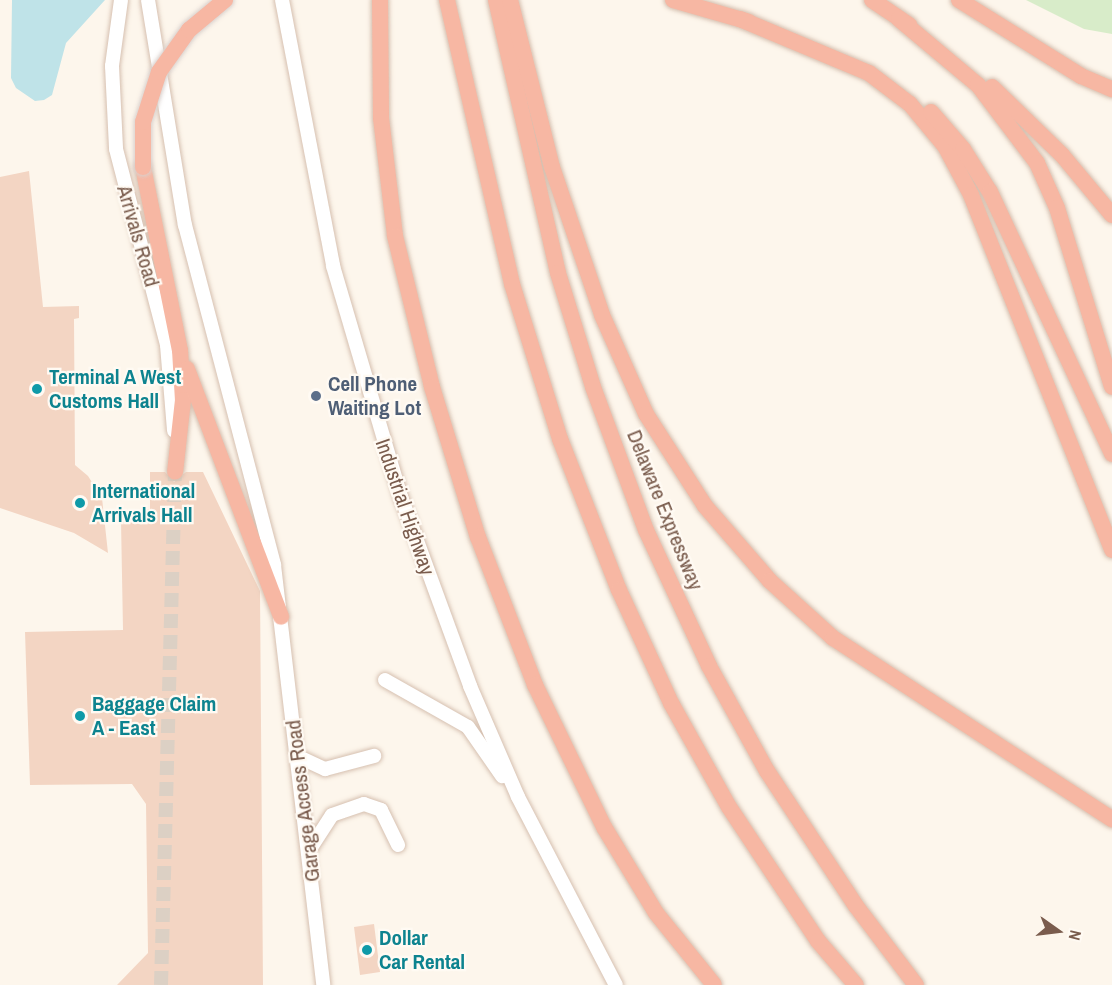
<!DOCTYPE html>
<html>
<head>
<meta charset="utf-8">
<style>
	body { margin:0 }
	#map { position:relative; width:1112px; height:985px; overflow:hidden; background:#fdf6ec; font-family:"Archivo Narrow",sans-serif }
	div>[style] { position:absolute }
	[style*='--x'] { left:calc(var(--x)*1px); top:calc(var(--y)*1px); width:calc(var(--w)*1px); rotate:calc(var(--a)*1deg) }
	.green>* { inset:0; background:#d8ecc9 }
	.water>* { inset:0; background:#bfe3e8 }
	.building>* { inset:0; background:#f3d5c3 }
	.secondary-tunnel>* { height:14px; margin-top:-7px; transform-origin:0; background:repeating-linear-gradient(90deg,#dcd0c4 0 14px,transparent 0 21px) }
	.roads { filter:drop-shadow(0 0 2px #d6c0b0) drop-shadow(0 0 2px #d6c0b0) }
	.secondary>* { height:14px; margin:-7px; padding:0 7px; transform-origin:7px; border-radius:7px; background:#fff }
	.highway>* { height:16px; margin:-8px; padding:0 8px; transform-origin:8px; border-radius:8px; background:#f7b7a3 }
	.bridges { filter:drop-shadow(0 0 2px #dad1cd) drop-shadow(0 0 2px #dad1cd) }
	.highway-bridge>* { height:16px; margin:-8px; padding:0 8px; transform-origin:8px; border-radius:8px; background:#f7b7a3 }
	.dots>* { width:16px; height:16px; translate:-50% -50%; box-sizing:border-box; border:3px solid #fffaf3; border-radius:50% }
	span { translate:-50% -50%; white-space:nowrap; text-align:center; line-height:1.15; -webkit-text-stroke:4.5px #fffaf3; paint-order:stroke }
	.street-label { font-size:21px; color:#7a5c4d }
	.culture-label { font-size:21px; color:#0d838f; font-weight:700 }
	.left { translate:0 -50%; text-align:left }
	.service-label { font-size:21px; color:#4e5e75; font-weight:700 }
	.north { position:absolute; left:1028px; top:901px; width:60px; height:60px; -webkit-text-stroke:4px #fffaf3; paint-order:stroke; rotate:104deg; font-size:16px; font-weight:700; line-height:24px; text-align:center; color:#7a5c4d }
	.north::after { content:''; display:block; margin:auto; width:21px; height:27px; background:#7a5c4d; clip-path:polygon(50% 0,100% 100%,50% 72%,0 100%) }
</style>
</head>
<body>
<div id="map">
	<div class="green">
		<div style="clip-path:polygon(1026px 0,1112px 0,1112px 34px,1084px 29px)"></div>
	</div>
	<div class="water">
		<div style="clip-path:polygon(12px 0,105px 0,66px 43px,52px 95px,44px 100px,35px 101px,16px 88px,11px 78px)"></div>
	</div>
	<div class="building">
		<div style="clip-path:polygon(29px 171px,43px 307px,79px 306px,79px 318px,74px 319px,75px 465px,88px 476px,102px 498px,108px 553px,74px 533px,0 508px,0 177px)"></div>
		<div style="clip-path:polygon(150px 472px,165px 472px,174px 482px,186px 472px,203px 472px,260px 591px,263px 985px,117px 985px,148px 953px,146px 804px,132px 784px,30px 785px,25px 632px,123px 630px,121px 521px,142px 521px,142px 509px,150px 509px)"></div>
		<div style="clip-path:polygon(374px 924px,380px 972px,360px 975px,354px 927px)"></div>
	</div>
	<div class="secondary-tunnel">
		<div style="--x:161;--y:985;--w:513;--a:-88.44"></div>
	</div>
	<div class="roads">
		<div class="secondary">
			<div style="--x:121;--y:0;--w:67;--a:97.8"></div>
			<div style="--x:112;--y:66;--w:83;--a:87.2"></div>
			<div style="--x:116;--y:149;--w:203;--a:75.4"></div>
			<div style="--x:167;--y:345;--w:86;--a:85.3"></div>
			<div style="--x:148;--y:0;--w:228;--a:80.7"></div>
			<div style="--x:185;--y:225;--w:351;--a:75.3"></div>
			<div style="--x:274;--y:565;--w:423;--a:83.3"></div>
			<div style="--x:282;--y:0;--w:271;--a:79.1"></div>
			<div style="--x:333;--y:266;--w:241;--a:73.6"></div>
			<div style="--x:401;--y:497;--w:201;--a:69.9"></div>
			<div style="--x:470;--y:686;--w:121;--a:66.6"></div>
			<div style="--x:518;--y:797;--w:212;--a:62.5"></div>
			<div style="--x:385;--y:680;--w:95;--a:29.5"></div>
			<div style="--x:468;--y:727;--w:60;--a:55.2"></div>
			<div style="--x:299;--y:757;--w:29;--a:25"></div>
			<div style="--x:325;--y:769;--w:51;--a:-14.9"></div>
			<div style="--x:310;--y:849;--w:40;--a:-57.1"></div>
			<div style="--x:332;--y:815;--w:34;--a:-19"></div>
			<div style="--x:364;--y:804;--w:18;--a:19"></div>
			<div style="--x:381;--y:810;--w:39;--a:64"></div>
		</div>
		<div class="highway">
			<div style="--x:380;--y:0;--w:118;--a:89.5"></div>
			<div style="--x:381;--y:118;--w:119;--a:83.2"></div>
			<div style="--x:395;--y:236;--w:155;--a:76.2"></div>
			<div style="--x:432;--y:387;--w:157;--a:73"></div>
			<div style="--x:478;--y:537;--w:159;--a:68.9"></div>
			<div style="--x:535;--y:685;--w:158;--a:64.1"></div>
			<div style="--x:604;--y:827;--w:100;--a:58.8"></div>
			<div style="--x:656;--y:913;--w:92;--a:51.1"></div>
			<div style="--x:447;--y:0;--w:291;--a:77.1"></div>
			<div style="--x:512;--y:284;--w:162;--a:72.8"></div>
			<div style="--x:560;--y:439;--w:162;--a:68.7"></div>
			<div style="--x:619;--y:590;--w:124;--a:65.3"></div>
			<div style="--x:671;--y:703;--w:119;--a:60.9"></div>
			<div style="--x:729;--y:807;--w:161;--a:56.4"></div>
			<div style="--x:818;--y:941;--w:58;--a:49.2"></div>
			<div style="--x:496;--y:0;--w:280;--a:77.2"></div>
			<div style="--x:558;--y:273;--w:119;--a:72.9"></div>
			<div style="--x:593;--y:387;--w:153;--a:69.7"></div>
			<div style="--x:646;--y:530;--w:150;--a:65.1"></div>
			<div style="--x:709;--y:666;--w:120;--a:61.1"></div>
			<div style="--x:767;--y:771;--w:162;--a:56.6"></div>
			<div style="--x:856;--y:906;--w:99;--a:52.8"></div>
			<div style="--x:510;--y:0;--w:172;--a:75.9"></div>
			<div style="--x:552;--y:167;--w:156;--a:71.3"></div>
			<div style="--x:602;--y:315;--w:108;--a:66"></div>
			<div style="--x:646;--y:414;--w:109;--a:57.3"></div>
			<div style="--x:705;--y:506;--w:99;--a:49.1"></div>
			<div style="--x:770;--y:581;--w:85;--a:42.1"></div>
			<div style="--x:833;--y:638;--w:333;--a:33"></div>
			<div style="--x:673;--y:0;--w:79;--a:16.1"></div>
			<div style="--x:872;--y:0;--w:45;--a:34"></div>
			<div style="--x:959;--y:0;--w:144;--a:31.9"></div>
			<div style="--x:1081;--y:76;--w:34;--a:23"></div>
			<div style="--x:740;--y:19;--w:140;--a:22.7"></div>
			<div style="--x:869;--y:73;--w:51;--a:37.1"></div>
			<div style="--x:910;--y:104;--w:55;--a:50.2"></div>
			<div style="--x:945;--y:146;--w:55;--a:62"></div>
			<div style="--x:971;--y:195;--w:382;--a:68.3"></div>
			<div style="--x:899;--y:19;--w:103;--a:39.9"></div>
			<div style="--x:978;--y:85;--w:98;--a:52.9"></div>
			<div style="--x:1037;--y:163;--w:49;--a:66"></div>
			<div style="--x:1057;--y:208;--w:187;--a:72.9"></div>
			<div style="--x:992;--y:87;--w:98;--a:44.2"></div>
			<div style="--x:1062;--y:155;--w:78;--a:50.2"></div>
			<div style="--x:931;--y:112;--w:49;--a:49.1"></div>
			<div style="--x:963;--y:149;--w:51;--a:57.9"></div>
			<div style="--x:990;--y:192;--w:289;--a:65"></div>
			<div style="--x:143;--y:167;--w:187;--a:78.6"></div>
			<div style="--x:180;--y:350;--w:50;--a:86.6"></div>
			<div style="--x:183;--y:400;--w:72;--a:96.3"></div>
			<div style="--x:187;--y:369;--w:265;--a:69.2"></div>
		</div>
	</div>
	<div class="bridges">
		<div class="highway-bridge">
			<div style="--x:143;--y:167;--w:45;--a:-90"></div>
			<div style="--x:143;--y:122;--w:52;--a:-72.3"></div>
			<div style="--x:159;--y:72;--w:52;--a:-54.5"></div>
			<div style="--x:189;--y:30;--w:47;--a:-39.8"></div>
		</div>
	</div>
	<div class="dots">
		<div style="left:37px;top:389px;background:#0f9aa8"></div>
		<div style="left:316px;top:396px;background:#5c6f8a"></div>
		<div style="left:80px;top:503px;background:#0f9aa8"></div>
		<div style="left:80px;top:716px;background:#0f9aa8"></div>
		<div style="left:367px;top:950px;background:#0f9aa8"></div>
	</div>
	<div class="street-label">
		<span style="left:138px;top:236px;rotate:74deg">Arrivals Road</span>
		<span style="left:405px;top:507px;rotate:71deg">Industrial Highway</span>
		<span style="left:665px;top:510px;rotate:68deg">Delaware Expressway</span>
		<span style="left:303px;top:801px;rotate:-97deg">Garage Access Road</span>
	</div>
	<div class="culture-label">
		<span class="left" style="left:49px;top:389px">Terminal A West<br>Customs Hall</span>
		<span class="left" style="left:92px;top:503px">International<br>Arrivals Hall</span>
		<span class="left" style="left:92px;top:716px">Baggage Claim<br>A - East</span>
		<span class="left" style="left:379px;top:950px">Dollar<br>Car Rental</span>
	</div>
	<div class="service-label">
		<span class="left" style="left:328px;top:396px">Cell Phone<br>Waiting Lot</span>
	</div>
	<div class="north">N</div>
</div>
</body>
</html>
